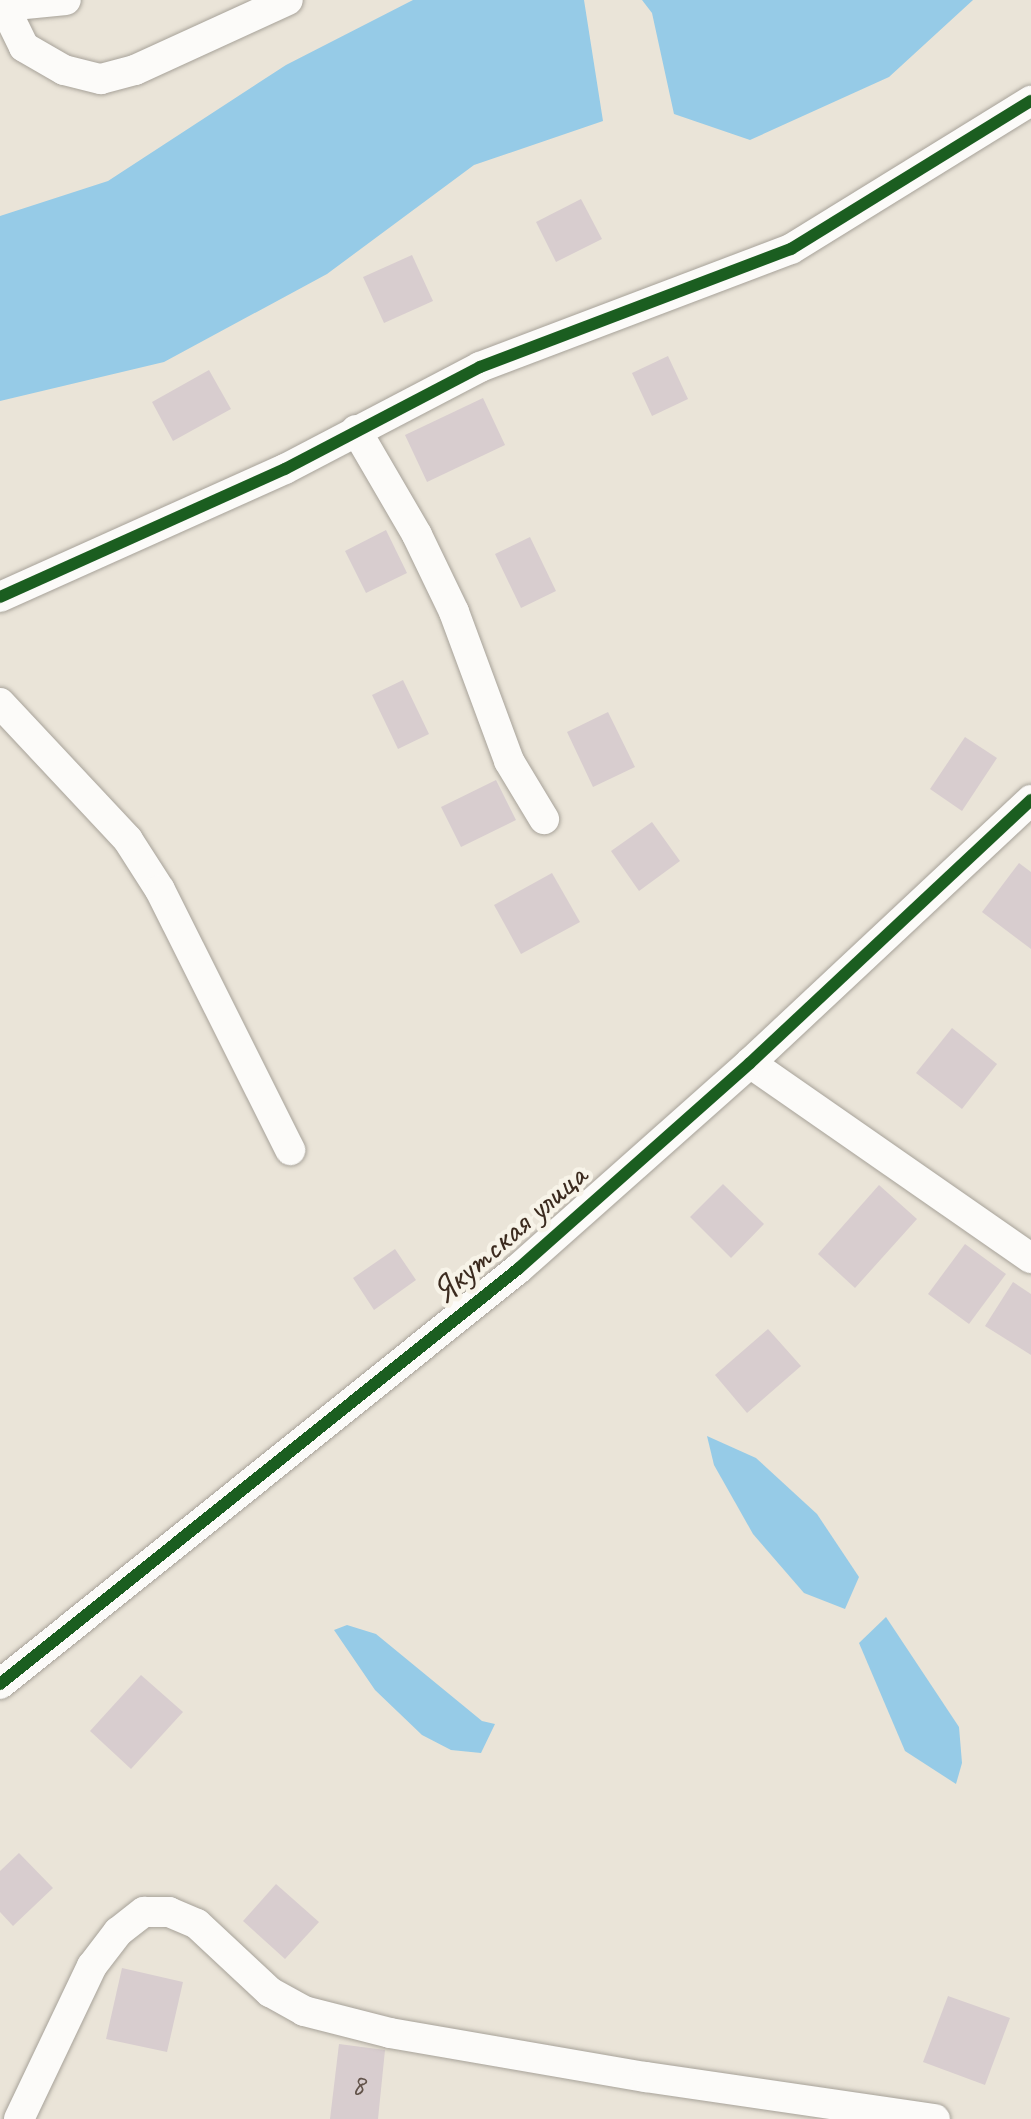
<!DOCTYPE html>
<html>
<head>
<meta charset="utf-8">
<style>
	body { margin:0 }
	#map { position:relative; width:1031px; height:2119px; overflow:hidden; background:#eae4d8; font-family:Caveat,sans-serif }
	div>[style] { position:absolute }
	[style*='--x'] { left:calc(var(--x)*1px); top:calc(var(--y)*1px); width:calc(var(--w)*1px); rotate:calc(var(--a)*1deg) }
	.water>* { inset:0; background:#96cbe7 }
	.building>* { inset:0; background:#d8cdcf }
	.roads { filter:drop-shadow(0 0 2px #a7a299) drop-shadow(0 0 2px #a7a299) }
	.minor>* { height:30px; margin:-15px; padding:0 15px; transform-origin:15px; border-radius:15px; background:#fcfbf9 }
	.cycleway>* { height:12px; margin:-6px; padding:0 6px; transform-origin:6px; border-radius:6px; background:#1b5e20 }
	span { translate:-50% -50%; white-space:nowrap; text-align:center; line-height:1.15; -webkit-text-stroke:9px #f7f3e8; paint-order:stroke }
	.number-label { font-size:30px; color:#62534a }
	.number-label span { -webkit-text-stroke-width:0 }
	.street-label { font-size:35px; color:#3b2a1e }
</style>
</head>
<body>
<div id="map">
	<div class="water">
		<div style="clip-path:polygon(413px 0,584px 0,603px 121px,474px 165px,327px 274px,164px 362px,0 401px,0 216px,108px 181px,286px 65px)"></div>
		<div style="clip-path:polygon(642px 0,973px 0,889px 77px,750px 140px,674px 114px,652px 13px)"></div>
		<div style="clip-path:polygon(707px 1436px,756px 1458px,817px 1514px,859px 1577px,845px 1609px,804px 1593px,753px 1534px,714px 1465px)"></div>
		<div style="clip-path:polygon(886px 1617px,959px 1727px,962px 1763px,956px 1784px,905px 1751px,859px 1643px)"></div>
		<div style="clip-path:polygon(347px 1625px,376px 1634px,482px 1721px,495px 1724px,481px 1753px,451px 1750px,422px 1735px,375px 1690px,334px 1630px)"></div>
	</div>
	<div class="building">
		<div style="clip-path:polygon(581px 199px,602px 239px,556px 262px,536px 222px)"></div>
		<div style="clip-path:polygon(412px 255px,433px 301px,384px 323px,363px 277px)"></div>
		<div style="clip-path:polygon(668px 356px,688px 399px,652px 416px,632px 373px)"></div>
		<div style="clip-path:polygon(209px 370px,231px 409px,173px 441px,152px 402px)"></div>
		<div style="clip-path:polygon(483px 398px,505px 445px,427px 482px,405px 435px)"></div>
		<div style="clip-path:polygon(386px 530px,407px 573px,366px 593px,345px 551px)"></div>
		<div style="clip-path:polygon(530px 537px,556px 591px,521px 608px,495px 554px)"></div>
		<div style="clip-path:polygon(403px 680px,429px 734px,398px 749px,372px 695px)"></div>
		<div style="clip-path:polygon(608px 712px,635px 767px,593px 787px,567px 732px)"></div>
		<div style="clip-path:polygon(965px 737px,997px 758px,962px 811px,930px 789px)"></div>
		<div style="clip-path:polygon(496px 780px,516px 820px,461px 847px,441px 807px)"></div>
		<div style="clip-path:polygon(652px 822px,680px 861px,639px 891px,611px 851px)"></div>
		<div style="clip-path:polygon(1019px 863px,1031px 872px,1031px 949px,982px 912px)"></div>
		<div style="clip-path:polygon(552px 873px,580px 922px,521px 954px,494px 905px)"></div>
		<div style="clip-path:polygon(952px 1028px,997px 1064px,962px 1109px,916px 1073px)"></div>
		<div style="clip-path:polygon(723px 1184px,764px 1224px,731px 1258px,690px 1217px)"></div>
		<div style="clip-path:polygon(879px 1185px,917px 1219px,855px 1288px,818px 1254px)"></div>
		<div style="clip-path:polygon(965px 1244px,1006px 1274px,969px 1324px,928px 1294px)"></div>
		<div style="clip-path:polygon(395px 1249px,416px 1280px,374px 1310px,353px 1278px)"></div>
		<div style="clip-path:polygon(1013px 1282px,1031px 1294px,1031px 1355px,985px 1326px)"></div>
		<div style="clip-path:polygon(768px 1329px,801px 1366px,747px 1413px,715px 1375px)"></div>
		<div style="clip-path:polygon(141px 1675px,183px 1712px,131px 1769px,90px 1731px)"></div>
		<div style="clip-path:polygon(19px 1853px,53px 1888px,13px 1926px,0 1912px,0 1871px)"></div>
		<div style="clip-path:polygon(276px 1884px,319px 1922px,285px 1959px,243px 1921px)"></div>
		<div style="clip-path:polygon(122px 1968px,183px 1982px,167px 2052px,106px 2039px)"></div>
		<div style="clip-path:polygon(948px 1996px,1010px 2018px,985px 2085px,923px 2062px)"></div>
		<div style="clip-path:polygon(339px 2044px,385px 2050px,378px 2119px,330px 2119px)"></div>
	</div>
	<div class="roads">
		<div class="minor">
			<div style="--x:1;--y:0;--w:52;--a:63.9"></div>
			<div style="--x:24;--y:47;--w:46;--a:29.9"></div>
			<div style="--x:64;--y:70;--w:38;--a:14"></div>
			<div style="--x:101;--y:79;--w:35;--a:-15"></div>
			<div style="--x:135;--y:70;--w:168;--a:-24.6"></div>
			<div style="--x:5;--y:6;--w:61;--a:-5.6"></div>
			<div style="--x:356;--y:430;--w:121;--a:59.8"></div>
			<div style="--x:417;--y:535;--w:85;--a:64.3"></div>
			<div style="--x:454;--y:612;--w:159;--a:69.7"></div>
			<div style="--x:509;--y:761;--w:68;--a:58.9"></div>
			<div style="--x:0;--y:597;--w:312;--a:-24.2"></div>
			<div style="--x:285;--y:469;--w:220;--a:-27.6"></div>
			<div style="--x:480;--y:367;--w:333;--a:-20.8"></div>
			<div style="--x:791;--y:249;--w:282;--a:-31.7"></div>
			<div style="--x:0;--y:703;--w:187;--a:46.9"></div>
			<div style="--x:128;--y:840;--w:59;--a:57.4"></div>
			<div style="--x:160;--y:890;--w:291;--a:63.4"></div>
			<div style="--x:750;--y:1063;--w:342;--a:34.8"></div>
			<div style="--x:0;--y:1684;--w:664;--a:-38.7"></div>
			<div style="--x:518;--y:1269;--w:310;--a:-41.6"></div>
			<div style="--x:750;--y:1063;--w:385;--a:-43.1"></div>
			<div style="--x:19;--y:2119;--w:170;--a:-64.5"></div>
			<div style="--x:92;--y:1966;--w:43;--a:-52.6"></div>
			<div style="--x:118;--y:1932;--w:33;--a:-38"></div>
			<div style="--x:144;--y:1912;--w:25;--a:0"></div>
			<div style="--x:169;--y:1912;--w:30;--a:23"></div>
			<div style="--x:197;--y:1924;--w:100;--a:43"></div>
			<div style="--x:270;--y:1992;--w:39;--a:29"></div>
			<div style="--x:304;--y:2011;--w:89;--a:14.3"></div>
			<div style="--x:390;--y:2033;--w:260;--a:9.8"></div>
			<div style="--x:646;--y:2077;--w:292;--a:8.3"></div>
		</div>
	</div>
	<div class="cycleway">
		<div style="--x:0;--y:597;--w:312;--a:-24.2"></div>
		<div style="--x:285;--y:469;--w:220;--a:-27.6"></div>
		<div style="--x:480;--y:367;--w:333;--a:-20.8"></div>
		<div style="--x:791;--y:249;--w:282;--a:-31.7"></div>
		<div style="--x:0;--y:1684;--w:664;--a:-38.7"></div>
		<div style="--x:518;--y:1269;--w:310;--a:-41.6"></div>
		<div style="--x:750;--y:1063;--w:385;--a:-43.1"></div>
	</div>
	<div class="number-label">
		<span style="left:358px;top:2084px">8</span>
	</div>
	<div class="street-label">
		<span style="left:509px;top:1234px;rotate:-41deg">Якутская улица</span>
	</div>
</div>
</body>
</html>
